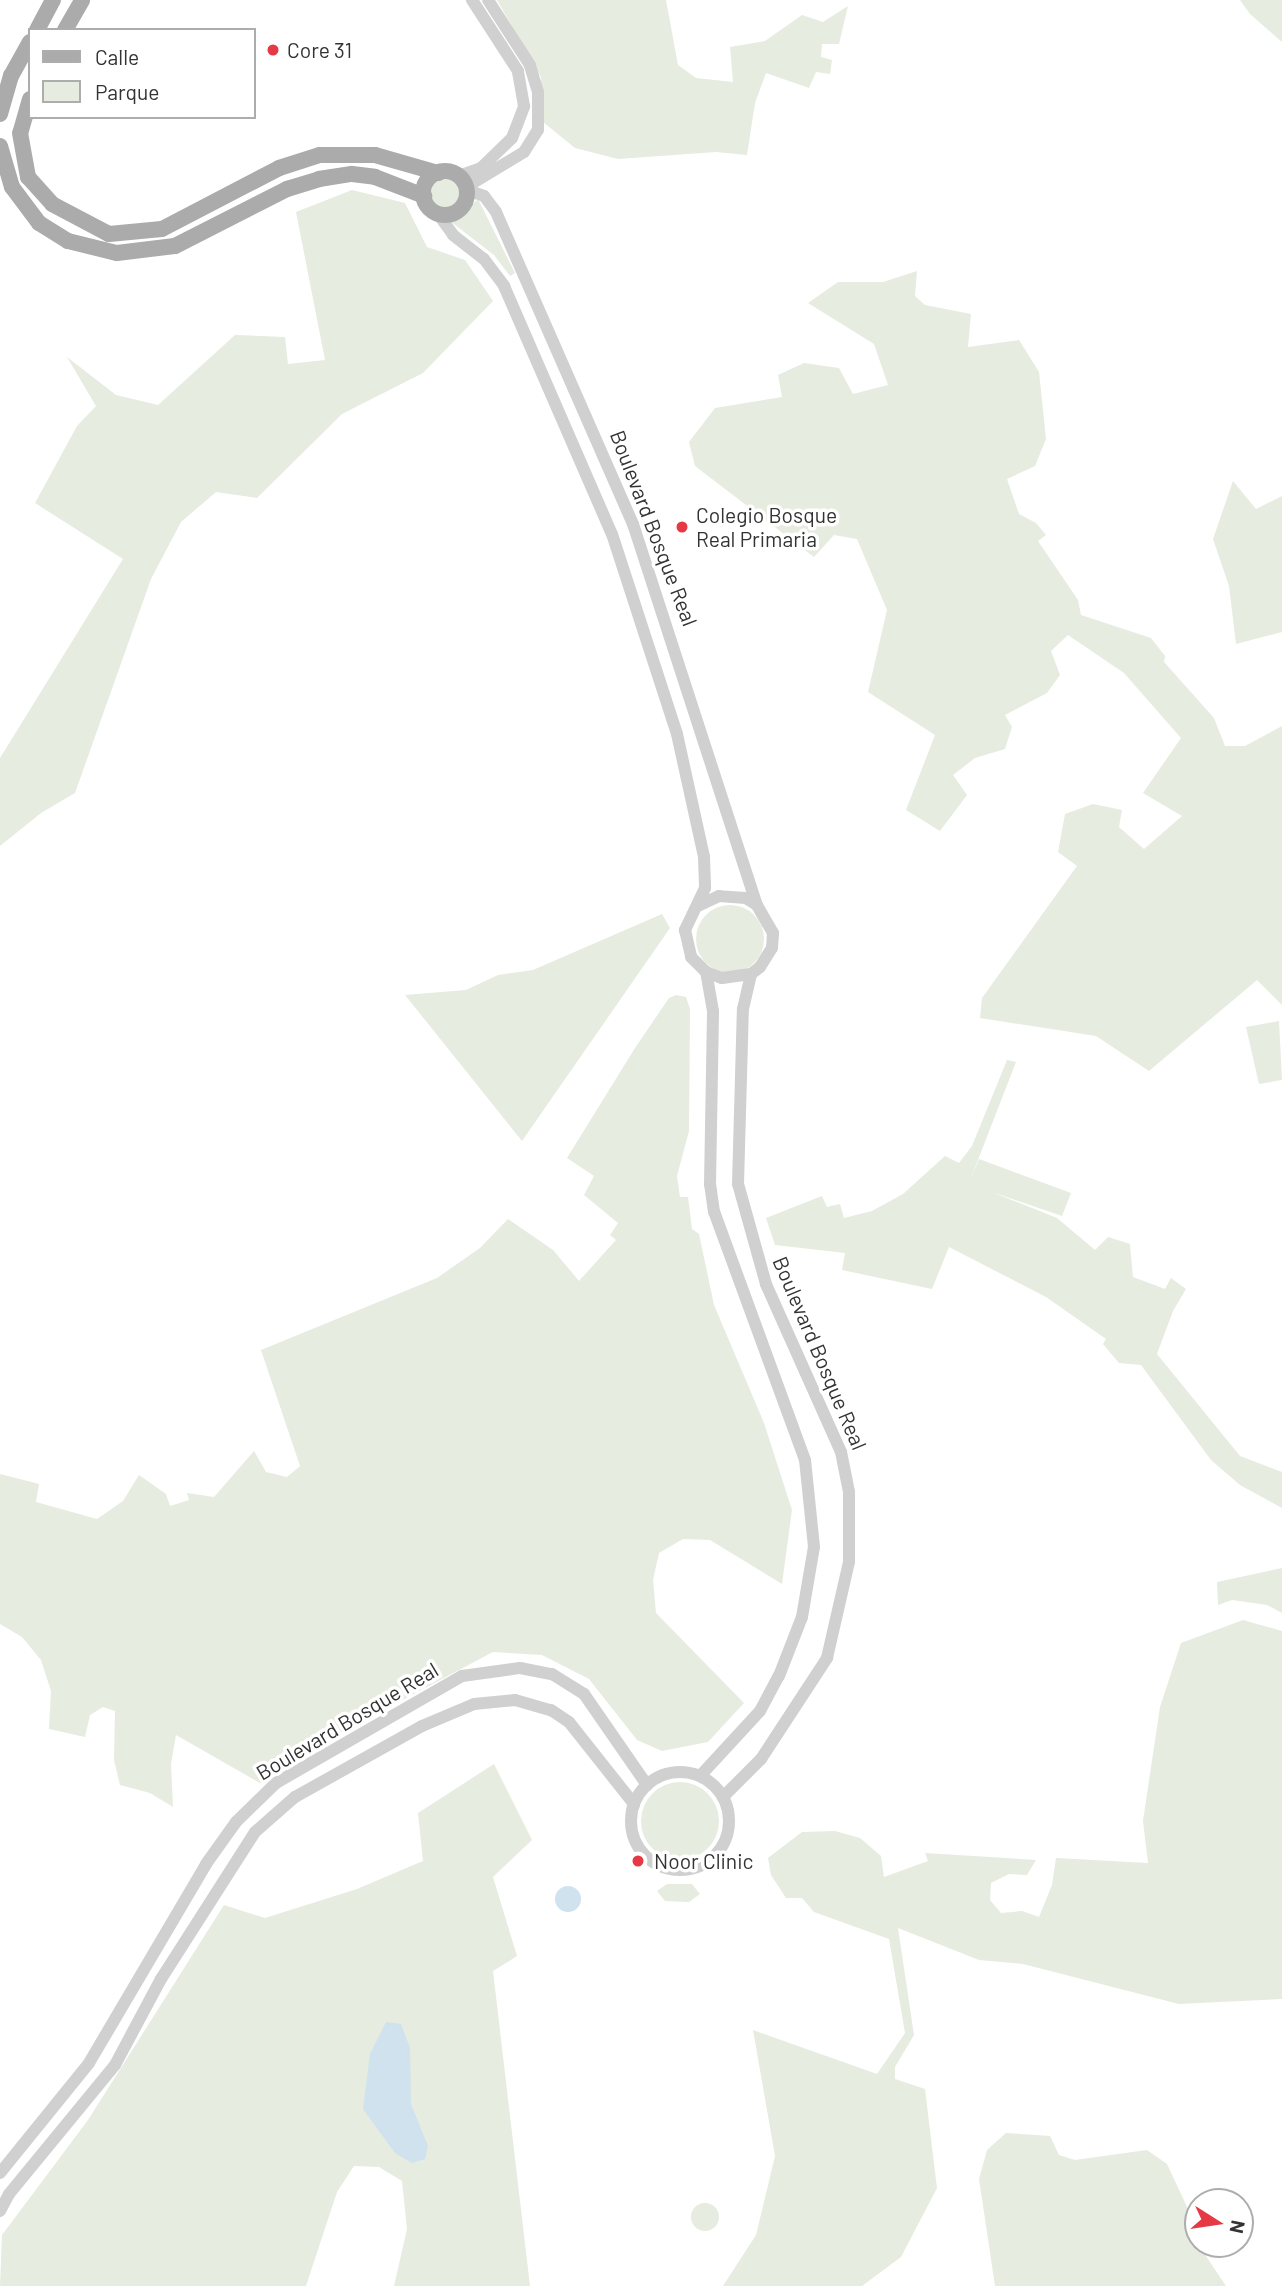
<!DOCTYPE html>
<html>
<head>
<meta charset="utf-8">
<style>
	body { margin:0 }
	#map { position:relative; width:1282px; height:2286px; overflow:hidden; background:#fff; font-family:Barlow,sans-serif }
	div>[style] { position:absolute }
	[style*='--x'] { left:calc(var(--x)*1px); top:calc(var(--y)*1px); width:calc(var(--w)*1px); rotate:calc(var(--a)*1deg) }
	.green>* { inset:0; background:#e6ecdf }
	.round { border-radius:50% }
	.water>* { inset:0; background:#cfe2ee }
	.minor>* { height:12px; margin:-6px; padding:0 6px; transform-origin:6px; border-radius:6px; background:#d0d0d0 }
	.minor>.ring { margin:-6px; padding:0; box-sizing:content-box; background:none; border:12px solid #d0d0d0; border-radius:50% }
	.major>* { height:16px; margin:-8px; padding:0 8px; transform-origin:8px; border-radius:8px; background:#ababab }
	.major>.ring { margin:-8px; padding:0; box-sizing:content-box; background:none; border:16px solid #ababab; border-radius:50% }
	.dots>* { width:19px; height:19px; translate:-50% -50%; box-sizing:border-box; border:4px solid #fff; border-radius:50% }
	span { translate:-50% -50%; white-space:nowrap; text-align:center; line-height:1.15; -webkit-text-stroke:7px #fff; paint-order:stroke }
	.poi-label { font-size:21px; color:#333 }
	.left { translate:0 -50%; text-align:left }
	.street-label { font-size:21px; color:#333 }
	.legend { position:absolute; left:28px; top:28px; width:228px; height:91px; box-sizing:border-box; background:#fff; border:2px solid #adadad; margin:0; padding:9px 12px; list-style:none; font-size:21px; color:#333 }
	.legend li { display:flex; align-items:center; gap:14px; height:35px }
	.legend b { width:35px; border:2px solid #adadad }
	.north { position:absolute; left:1184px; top:2188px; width:70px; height:70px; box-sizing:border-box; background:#fff; border:2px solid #adadad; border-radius:50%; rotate:102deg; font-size:19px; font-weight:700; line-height:28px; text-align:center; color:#333 }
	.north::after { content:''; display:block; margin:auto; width:24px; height:32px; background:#e63946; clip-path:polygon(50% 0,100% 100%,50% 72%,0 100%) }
</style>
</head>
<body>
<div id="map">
	<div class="green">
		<div style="clip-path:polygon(497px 0,666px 0,678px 65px,696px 78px,733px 82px,730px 47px,765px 41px,802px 15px,823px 22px,848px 6px,839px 44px,822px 44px,821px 57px,832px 60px,830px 74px,816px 72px,809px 88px,766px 73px,755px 103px,747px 155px,716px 152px,618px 159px,575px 148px,543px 122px,541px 77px)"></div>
		<div style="clip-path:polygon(1240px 0,1282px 0,1282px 42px,1250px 14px)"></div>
		<div class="round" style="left:431px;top:177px;width:34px;height:34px"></div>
		<div style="clip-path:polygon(352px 190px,405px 203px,427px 247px,465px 260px,493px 301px,423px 373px,342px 414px,257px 498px,216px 492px,181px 522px,151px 579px,75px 793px,41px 813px,0 846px,0 758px,123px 559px,35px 503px,77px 426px,96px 406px,67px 357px,116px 395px,158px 405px,235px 335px,285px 337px,288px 364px,325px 360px,296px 212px)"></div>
		<div style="clip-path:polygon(478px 199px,515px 273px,510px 276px,494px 255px,446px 218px,459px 216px)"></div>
		<div style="clip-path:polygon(917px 271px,915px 296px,925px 305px,971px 314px,968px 347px,1019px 340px,1039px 372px,1046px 439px,1035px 466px,1007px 479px,1019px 514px,1036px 523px,1046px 535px,1038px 541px,1078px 600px,1081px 615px,1151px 638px,1165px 656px,1164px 662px,1214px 718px,1225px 746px,1245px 746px,1282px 726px,1282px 1005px,1257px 980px,1149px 1071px,1096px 1036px,980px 1018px,982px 998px,1077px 866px,1058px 852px,1065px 814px,1093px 804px,1122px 810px,1119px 827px,1144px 849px,1182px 816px,1143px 793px,1181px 738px,1124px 673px,1068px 635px,1051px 651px,1060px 675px,1047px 693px,1005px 715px,1012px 727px,1005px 749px,975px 758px,953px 775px,967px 795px,940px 831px,906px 810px,935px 735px,868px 692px,887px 610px,857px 539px,834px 535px,814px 557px,695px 466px,689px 442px,715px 408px,782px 397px,778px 375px,804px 363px,839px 368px,853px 394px,888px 385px,874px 344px,808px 303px,838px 282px,883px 282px)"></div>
		<div style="clip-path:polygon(1233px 481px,1256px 509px,1282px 496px,1282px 632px,1236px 644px,1229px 586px,1213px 539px)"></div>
		<div class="round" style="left:696px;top:905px;width:68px;height:68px"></div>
		<div style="clip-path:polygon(662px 914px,670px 928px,522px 1141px,405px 995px,466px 990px,498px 975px,533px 970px)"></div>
		<div style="clip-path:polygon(676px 995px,686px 997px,690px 1009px,689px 1131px,677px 1176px,680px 1197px,688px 1197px,692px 1229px,699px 1234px,714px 1305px,764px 1423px,792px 1510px,782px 1584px,710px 1540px,683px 1539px,659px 1553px,653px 1580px,656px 1613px,744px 1703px,708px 1742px,662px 1751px,637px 1740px,589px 1679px,542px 1655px,493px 1652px,325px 1741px,260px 1783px,176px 1735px,171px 1764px,173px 1807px,150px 1793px,120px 1785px,114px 1760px,115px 1711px,103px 1707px,90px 1715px,85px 1737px,49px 1729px,51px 1691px,41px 1660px,22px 1637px,0 1624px,0 1474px,39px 1484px,36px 1502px,97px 1519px,123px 1501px,139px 1475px,166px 1494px,170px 1506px,189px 1500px,187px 1493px,214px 1497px,254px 1451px,266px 1472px,287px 1477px,300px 1466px,261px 1350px,437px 1278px,480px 1248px,508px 1219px,553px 1250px,579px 1281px,616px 1240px,610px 1235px,618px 1223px,584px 1195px,594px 1176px,567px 1158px,635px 1048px,669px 998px)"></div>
		<div style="clip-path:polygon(1279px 1021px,1282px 1080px,1259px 1084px,1246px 1027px)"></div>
		<div style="clip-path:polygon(1007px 1060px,1016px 1062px,969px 1183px,979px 1159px,1071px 1193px,1062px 1216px,992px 1192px,1057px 1218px,1095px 1250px,1108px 1237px,1130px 1244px,1133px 1277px,1165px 1289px,1171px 1278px,1186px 1289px,1173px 1311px,1157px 1354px,1240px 1456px,1282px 1472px,1282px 1508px,1240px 1485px,1211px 1460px,1141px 1365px,1119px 1363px,1103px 1344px,1106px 1339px,1046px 1297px,949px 1247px,932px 1289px,842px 1270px,845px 1253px,775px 1245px,766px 1218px,822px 1196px,827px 1207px,840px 1204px,844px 1218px,872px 1211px,903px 1194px,945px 1156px,959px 1163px,972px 1146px)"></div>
		<div style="clip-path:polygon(1282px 1568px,1282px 1613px,1267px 1605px,1232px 1600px,1218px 1605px,1217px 1582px)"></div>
		<div style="clip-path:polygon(1243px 1620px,1282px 1631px,1282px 1999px,1179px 2004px,1023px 1964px,979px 1960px,898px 1928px,914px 2035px,895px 2067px,895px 2079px,925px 2089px,937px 2188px,901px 2257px,862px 2286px,723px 2286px,756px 2235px,775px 2156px,753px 2030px,877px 2074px,905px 2033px,889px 1939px,814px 1912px,802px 1898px,786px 1898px,771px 1875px,768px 1858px,802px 1832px,835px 1831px,860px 1838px,881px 1856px,884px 1877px,928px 1861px,925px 1853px,1036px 1860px,1027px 1875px,1009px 1874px,991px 1883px,990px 1900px,1001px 1913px,1022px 1911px,1039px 1917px,1052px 1885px,1056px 1858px,1148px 1863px,1143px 1821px,1160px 1707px,1181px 1643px)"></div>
		<div style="clip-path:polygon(494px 1764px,532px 1840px,493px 1877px,517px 1956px,493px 1971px,530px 2286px,394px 2286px,407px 2229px,402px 2181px,379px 2167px,354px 2166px,337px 2192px,306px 2286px,0 2286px,2px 2235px,88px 2120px,224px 1905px,265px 1918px,357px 1889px,423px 1861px,418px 1813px)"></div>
		<div class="round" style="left:641px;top:1782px;width:78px;height:78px"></div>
		<div style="clip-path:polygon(667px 1884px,692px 1884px,700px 1894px,689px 1902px,665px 1901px,657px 1891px)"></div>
		<div style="clip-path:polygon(1006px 2133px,1050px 2136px,1059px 2155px,1075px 2160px,1147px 2150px,1167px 2164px,1189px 2211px,1198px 2244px,1226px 2286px,995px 2286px,979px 2179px,987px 2150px)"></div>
		<div class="round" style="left:691px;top:2203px;width:28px;height:28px"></div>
	</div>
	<div class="water">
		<div class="round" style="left:555px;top:1886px;width:26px;height:26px"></div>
		<div style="clip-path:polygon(386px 2022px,401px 2024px,410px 2048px,411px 2104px,428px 2146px,425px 2159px,412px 2163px,395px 2153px,363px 2109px,370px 2054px)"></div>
	</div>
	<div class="minor">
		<div style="--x:459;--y:176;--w:23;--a:-20"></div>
		<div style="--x:481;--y:168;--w:43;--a:-44.1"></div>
		<div style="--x:512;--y:138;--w:34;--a:-69"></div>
		<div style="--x:524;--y:106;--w:36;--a:-100"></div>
		<div style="--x:518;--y:71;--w:85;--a:-122.9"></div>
		<div style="--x:466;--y:187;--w:68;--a:-31.1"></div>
		<div style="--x:524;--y:152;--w:26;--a:-58"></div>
		<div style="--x:538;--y:130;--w:38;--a:-90"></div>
		<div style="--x:538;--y:92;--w:28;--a:-107"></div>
		<div style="--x:530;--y:65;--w:77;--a:-122.9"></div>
		<div style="--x:467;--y:190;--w:18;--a:19"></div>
		<div style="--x:484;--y:196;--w:20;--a:53"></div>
		<div style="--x:496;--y:212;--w:341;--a:66.3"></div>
		<div style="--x:633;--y:524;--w:401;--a:72"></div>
		<div style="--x:438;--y:214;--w:26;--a:54"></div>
		<div style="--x:453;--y:235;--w:39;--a:38"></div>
		<div style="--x:484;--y:259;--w:34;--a:53"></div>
		<div style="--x:504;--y:286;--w:270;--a:66.5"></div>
		<div style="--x:612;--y:534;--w:210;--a:72"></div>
		<div style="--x:677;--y:734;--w:126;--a:77.6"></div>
		<div style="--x:704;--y:857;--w:31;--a:88"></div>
		<div style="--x:705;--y:888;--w:47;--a:115.5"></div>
		<div style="--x:685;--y:930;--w:28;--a:77"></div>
		<div style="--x:691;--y:957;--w:21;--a:45"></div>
		<div style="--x:706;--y:972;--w:17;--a:21"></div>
		<div style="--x:722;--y:978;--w:29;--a:-8"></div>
		<div style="--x:751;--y:974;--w:11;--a:-38"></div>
		<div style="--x:760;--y:967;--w:22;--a:-58"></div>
		<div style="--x:772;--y:948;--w:15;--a:-86"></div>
		<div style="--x:773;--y:933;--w:32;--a:-120"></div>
		<div style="--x:757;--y:905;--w:13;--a:-148"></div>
		<div style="--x:746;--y:898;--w:27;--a:-176"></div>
		<div style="--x:719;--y:896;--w:23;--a:155"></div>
		<div class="ring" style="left:631px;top:1772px;width:86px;height:86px"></div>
		<div style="--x:700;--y:1776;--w:88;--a:-47.3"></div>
		<div style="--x:760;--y:1711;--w:40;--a:-62"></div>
		<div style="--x:779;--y:1676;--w:63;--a:-68.7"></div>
		<div style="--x:802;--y:1617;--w:71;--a:-80.3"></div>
		<div style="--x:814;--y:1547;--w:87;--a:-95.9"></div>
		<div style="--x:805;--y:1460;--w:264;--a:-110.1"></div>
		<div style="--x:714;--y:1212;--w:27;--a:-98"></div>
		<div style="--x:710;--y:1185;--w:174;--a:-89"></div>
		<div style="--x:713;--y:1011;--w:40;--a:-100"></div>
		<div style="--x:723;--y:1797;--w:54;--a:-45"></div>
		<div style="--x:761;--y:1759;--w:121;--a:-56.8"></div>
		<div style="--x:827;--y:1658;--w:98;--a:-77.1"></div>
		<div style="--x:849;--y:1562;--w:70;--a:-90"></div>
		<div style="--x:849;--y:1492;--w:41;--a:-101.3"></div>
		<div style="--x:841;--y:1452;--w:184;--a:-114.1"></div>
		<div style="--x:766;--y:1284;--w:104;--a:-105.6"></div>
		<div style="--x:738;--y:1184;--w:175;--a:-88.4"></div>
		<div style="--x:743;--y:1009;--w:36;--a:-77"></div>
		<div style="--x:0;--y:2173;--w:141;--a:-51"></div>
		<div style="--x:89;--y:2063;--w:231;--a:-59.5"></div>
		<div style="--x:206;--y:1864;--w:52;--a:-54.5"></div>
		<div style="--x:236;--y:1822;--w:56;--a:-44.3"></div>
		<div style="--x:276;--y:1783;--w:215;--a:-29.9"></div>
		<div style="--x:462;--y:1676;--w:59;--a:-7.9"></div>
		<div style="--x:520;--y:1668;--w:33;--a:11"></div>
		<div style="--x:552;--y:1674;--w:38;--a:32"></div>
		<div style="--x:584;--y:1694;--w:111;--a:55.3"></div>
		<div style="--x:0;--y:2211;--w:19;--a:-62"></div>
		<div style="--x:9;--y:2194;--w:167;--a:-50.6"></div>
		<div style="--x:115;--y:2065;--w:98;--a:-61.9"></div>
		<div style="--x:161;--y:1979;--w:174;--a:-57.4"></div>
		<div style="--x:255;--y:1832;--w:53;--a:-41.2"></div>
		<div style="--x:295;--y:1797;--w:145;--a:-29.2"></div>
		<div style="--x:422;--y:1726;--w:56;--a:-22.9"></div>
		<div style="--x:474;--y:1704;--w:41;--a:-5.6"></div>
		<div style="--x:515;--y:1700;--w:37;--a:16"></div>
		<div style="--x:551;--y:1710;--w:22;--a:34"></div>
		<div style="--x:569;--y:1722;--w:105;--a:51.6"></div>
	</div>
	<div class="major">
		<div style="--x:37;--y:30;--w:34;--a:-62"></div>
		<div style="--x:65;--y:30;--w:34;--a:-60"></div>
		<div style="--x:30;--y:99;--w:35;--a:106"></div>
		<div style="--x:20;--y:133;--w:45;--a:79.7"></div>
		<div style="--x:28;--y:177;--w:36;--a:48"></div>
		<div style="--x:52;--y:204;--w:64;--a:27.8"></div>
		<div style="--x:109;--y:234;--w:53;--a:-5.4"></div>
		<div style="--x:162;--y:229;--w:132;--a:-27.5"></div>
		<div style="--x:279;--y:168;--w:43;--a:-17.6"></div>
		<div style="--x:320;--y:155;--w:55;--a:0"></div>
		<div style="--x:375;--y:155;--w:66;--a:15.9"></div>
		<div style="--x:0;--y:114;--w:40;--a:-74"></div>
		<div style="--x:11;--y:76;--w:39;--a:-61"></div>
		<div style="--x:0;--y:146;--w:43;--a:73.7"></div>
		<div style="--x:12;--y:187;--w:45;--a:53.1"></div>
		<div style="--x:39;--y:223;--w:34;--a:32"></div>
		<div style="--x:68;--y:241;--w:50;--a:13.8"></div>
		<div style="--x:117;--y:253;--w:58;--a:-6.9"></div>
		<div style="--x:175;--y:246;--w:126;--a:-27"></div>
		<div style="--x:287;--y:189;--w:34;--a:-17"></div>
		<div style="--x:319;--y:179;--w:33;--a:-9"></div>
		<div style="--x:352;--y:174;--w:23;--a:7"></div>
		<div style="--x:375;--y:177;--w:53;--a:21.2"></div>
		<div class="ring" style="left:423px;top:171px;width:28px;height:28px"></div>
	</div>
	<div class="dots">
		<div style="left:273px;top:50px;background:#e63946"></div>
		<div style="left:682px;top:527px;background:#e63946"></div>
		<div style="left:638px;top:1861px;background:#e63946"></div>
	</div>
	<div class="poi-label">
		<span class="left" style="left:287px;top:50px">Core 31</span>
		<span class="left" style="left:696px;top:527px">Colegio Bosque<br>Real Primaria</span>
		<span class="left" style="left:654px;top:1861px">Noor Clinic</span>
	</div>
	<div class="street-label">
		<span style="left:654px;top:528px;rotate:69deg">Boulevard Bosque Real</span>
		<span style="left:820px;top:1353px;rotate:67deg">Boulevard Bosque Real</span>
		<span style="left:347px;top:1721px;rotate:-31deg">Boulevard Bosque Real</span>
	</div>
	<ul class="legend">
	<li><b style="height:9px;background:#ababab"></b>Calle</li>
	<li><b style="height:19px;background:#e6ecdf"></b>Parque</li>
	</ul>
	<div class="north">N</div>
</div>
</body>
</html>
